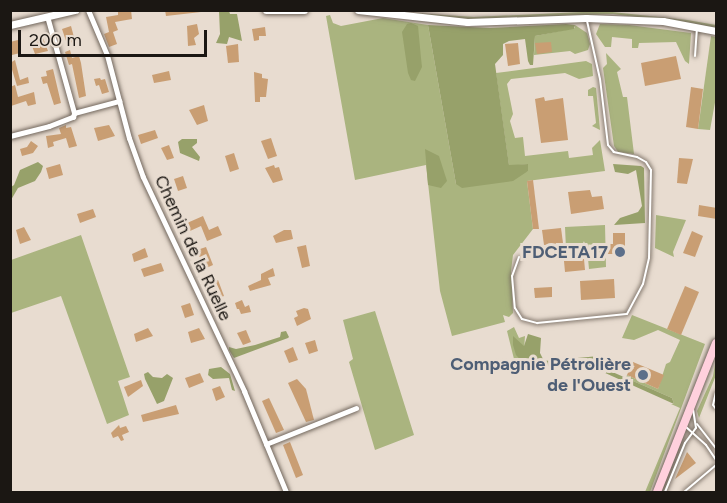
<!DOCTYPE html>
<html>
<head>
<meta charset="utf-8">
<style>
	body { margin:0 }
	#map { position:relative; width:727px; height:503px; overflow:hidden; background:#e8dcd0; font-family:Figtree,sans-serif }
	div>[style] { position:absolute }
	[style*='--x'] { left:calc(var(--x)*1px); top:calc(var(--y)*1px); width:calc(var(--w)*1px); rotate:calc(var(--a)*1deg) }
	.green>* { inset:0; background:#aab47f }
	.forest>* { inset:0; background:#97a16a }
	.building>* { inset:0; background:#c99e73 }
	.roads { filter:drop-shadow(0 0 2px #72675d) drop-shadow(0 0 2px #72675d) }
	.service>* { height:2px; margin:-1px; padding:0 1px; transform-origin:1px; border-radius:1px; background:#fff }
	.minor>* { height:5px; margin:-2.5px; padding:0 2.5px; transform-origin:2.5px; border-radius:2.5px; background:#fff }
	.tertiary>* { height:7px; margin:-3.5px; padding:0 3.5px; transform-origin:3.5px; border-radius:3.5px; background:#fff }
	.primary>* { height:8px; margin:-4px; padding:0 4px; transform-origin:4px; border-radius:4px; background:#ffd0dd }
	.dots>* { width:16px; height:16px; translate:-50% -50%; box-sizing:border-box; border:3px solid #e8dcd0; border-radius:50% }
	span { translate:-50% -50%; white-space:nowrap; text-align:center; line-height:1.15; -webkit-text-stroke:6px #e8dcd0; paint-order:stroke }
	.street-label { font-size:18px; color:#1b1713 }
	.service-label { font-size:18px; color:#4e5e75; font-weight:700 }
	.right { translate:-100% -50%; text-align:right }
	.frame { position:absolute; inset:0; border:12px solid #1b1713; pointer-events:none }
	.scale { position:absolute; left:18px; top:30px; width:189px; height:27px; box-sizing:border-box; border:3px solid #1b1713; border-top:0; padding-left:8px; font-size:18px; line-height:21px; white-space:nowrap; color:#1b1713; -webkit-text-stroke:4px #e8dcd0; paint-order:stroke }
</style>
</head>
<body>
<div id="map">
	<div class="green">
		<div style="clip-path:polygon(382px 11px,474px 17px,603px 11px,687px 20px,716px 25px,716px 28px,613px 14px,467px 20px)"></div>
		<div style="clip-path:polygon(330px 15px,333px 23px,341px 26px,383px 18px,428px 25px,456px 184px,528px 171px,528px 164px,509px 166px,496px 73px,586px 61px,592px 64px,593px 76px,579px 79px,565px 73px,511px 79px,507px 84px,513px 114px,510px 121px,515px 138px,523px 137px,525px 156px,568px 151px,569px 158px,593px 155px,592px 148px,600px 140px,605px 171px,527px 181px,533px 229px,513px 255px,511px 271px,513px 313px,509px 317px,503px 315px,505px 322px,452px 336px,440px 291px,426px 165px,355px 180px,326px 16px)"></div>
		<div style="clip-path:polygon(600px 24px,629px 25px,691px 33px,689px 64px,685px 61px,676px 42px,639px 43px,638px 48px,632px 48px,632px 39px,612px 37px,611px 47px,605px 47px,596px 34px)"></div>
		<div style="clip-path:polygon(575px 25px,587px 33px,590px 44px,588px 50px,575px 54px,570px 51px,534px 55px,535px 36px,575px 28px)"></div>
		<div style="clip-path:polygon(711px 36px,716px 37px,716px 97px,710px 130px,698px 129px)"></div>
		<div style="clip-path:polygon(606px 53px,621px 69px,617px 72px,623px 97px,627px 97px,634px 154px,618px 152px,614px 146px,603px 68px,607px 64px)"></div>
		<div style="clip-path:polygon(593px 87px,596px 88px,600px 130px,592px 126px,596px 123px,593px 96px,588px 96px,588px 90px)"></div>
		<div style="clip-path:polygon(656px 215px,686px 220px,673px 252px,674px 257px,655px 248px)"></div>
		<div style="clip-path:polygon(605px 225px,606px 267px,589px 269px,587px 248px,566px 249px,565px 227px)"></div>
		<div style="clip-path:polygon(81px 235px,130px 377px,118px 381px,129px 415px,107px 424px,61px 296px,11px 313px,11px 260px)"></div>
		<div style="clip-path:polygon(375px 311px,414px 435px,375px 450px,349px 362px,353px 359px,343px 320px)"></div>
		<div style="clip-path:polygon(632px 315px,705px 344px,650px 492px,645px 492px,680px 408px,671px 404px,674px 404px,672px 398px,626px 378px,627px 375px,658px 389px,666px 364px,670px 362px,680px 340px,658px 330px,634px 340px,622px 338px)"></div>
		<div style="clip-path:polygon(514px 327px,519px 338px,525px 336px,523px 364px,529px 369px,517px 371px,507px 331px)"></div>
		<div style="clip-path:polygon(716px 358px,716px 375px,699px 418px,697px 411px,713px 376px)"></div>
	</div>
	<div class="forest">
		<div style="clip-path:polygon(219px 11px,229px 11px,230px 14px,237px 14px,242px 41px,229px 37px,227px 44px,216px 43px,220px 34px)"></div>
		<div style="clip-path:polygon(411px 23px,418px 26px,421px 58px,422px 67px,415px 81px,411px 80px,408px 73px,402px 32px,407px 24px)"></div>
		<div style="clip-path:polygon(566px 24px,575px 25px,574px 29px,535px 36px,533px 65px,530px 65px,528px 61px,525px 39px,509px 41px,503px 44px,503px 55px,495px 64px,509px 165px,528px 164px,528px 171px,513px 181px,462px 188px,456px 184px,428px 25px,490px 28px)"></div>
		<div style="clip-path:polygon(182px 139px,197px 139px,197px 143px,192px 147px,200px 157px,199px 161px,180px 153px,178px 142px)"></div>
		<div style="clip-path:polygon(425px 149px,439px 156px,447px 181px,441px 188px,428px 185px)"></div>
		<div style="clip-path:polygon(38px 162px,43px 166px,41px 172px,35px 181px,18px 188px,11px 200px,11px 187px,14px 185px,20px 170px)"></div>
		<div style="clip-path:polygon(613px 164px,641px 166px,644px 168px,645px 223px,614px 225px,620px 218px,638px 212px,642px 206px,636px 170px,628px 174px,615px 172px)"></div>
		<div style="clip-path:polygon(286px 331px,289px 337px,288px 338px,234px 358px,229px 350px,229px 347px,236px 349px,255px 345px,280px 337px,281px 332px)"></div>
		<div style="clip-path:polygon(528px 334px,541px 338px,540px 353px,544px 361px,599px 356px,601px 367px,672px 398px,674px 404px,583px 363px,529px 369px,516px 355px,513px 345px,513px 336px,524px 346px)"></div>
		<div style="clip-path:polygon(221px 367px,230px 374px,235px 391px,232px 390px,229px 378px,213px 379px,208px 375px,209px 369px)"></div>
		<div style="clip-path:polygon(148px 372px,153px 377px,162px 378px,167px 374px,173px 378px,164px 401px,157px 404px,145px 379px,144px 374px)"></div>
	</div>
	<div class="building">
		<div style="clip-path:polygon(131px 10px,132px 19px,115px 22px,118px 30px,113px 32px,117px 44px,109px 47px,104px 34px,109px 32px,106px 17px,118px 15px,118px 12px)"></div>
		<div style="clip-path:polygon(165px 10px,201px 10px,201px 12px,166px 16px)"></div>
		<div style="clip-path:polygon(197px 24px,199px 34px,194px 38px,196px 45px,188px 46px,187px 26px)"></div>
		<div style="clip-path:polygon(71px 26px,75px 41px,67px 44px,62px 29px)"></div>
		<div style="clip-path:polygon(265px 27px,266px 36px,259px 36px,259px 40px,254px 41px,252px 29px)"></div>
		<div style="clip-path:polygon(43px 38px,48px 51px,35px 54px,32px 46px,38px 44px,37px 40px)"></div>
		<div style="clip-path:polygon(18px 40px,20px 53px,12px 55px,10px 42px)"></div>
		<div style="clip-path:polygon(551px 42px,552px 52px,537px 54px,535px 43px)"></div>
		<div style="clip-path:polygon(518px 43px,520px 64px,508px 66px,505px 44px)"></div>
		<div style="clip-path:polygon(238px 44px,239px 62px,228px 63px,226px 46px)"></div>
		<div style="clip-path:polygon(70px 50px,72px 58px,79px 56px,81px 63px,86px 96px,79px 98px,72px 64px,69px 65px,65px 52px)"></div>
		<div style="clip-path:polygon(676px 56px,681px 79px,645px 86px,641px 63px)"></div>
		<div style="clip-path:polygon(15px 60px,20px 80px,28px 77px,29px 83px,17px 86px,10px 63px)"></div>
		<div style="clip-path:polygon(53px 69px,61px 103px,54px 105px,47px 83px,43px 84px,41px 77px,47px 76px,46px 71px)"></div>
		<div style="clip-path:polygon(169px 71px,171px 80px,154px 83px,152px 75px)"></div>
		<div style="clip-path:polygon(254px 72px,262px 74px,262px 78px,268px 79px,266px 97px,260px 97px,260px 102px,255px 102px)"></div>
		<div style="clip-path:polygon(100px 78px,101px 80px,105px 79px,109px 92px,102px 94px,99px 85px,96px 86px,94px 79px)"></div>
		<div style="clip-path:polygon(15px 85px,18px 97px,34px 92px,36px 104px,28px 106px,26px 101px,11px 106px,10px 87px)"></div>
		<div style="clip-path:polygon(691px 87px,703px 89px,698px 129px,686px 127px)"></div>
		<div style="clip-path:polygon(544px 97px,545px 101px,563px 98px,568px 140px,541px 143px,535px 99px)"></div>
		<div style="clip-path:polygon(204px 105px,208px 121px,197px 125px,189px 110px)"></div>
		<div style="clip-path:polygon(66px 125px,66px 128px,71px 127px,77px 146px,69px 148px,66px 138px,53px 142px,54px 146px,48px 148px,46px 136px,61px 134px,59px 128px)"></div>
		<div style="clip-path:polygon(109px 125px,115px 136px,98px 141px,94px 128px)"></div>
		<div style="clip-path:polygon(155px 130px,158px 138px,141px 144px,138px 135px)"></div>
		<div style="clip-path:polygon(271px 138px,277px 156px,268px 159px,261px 141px)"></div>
		<div style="clip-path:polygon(31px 141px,38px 146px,33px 153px,22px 156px,20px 149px,27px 147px)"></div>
		<div style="clip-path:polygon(169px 145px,174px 158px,167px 160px,161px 148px)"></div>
		<div style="clip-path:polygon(234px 153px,239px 169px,230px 172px,225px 156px)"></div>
		<div style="clip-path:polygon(679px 158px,693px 159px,687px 184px,677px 183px)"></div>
		<div style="clip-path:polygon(60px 164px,63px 175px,49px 179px,46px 168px)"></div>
		<div style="clip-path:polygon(274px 165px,275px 168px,279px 167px,283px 180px,273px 183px,265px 168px)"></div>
		<div style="clip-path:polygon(183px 176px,187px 188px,178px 191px,174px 179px)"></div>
		<div style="clip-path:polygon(533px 180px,539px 229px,533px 229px,527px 181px)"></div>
		<div style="clip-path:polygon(590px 190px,592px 197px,602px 196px,604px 209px,571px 214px,568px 192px)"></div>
		<div style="clip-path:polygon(699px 205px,717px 208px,717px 219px,698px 216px)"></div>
		<div style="clip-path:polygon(93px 209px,96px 217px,80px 223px,77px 214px)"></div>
		<div style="clip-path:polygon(203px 216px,209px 230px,218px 226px,222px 235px,207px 241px,201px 226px,190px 231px,187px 223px)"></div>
		<div style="clip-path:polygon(24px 227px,31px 240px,20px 244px,16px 230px)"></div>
		<div style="clip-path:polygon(561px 228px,563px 243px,544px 245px,542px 230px)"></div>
		<div style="clip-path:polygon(284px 230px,291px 230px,293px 239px,276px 243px,273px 236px)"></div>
		<div style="clip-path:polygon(692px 231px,703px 236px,695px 257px,683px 253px)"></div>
		<div style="clip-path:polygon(613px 233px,625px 233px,625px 254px,606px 254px,605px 244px,613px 244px)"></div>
		<div style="clip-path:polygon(306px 245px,310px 266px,302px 268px,297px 247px)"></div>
		<div style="clip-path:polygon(206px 247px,213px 265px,204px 269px,197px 250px)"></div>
		<div style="clip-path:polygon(145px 248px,148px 257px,134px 262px,132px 254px)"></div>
		<div style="clip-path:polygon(584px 259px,585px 270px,565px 272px,564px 261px)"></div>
		<div style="clip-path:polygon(161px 263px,164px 271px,144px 277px,141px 269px)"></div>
		<div style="clip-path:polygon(273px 268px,275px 276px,268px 278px,271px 285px,250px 291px,248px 286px,261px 280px,261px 274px)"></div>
		<div style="clip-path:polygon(614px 279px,615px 298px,581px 300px,580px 281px)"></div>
		<div style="clip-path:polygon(218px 280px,224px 296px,219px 298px,211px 283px)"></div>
		<div style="clip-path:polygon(685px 286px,699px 292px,681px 335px,667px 329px)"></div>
		<div style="clip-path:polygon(552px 287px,552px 297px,535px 298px,534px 288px)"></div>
		<div style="clip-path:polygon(242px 300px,245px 307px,249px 305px,251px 312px,241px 314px,239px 309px,237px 309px,235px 303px)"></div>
		<div style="clip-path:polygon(190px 303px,194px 315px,185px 318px,181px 306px)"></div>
		<div style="clip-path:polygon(304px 308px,308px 309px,311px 319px,297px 326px,294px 318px,298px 316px,296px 311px)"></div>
		<div style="clip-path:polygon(148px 328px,153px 336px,136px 342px,134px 334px)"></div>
		<div style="clip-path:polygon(199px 328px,205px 339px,191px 343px,188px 332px)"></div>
		<div style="clip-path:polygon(246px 330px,251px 342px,243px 345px,237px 333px)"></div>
		<div style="clip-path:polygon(315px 340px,318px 351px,309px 354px,305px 343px)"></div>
		<div style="clip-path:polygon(293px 347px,298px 360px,289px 363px,284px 351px)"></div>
		<div style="clip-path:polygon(633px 362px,664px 375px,658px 389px,627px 375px)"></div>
		<div style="clip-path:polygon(200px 373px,204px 382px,189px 388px,185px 378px)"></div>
		<div style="clip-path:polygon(297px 379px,306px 389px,314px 420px,306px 422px,288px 383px)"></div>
		<div style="clip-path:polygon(141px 380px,143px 386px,128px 397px,124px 387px)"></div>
		<div style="clip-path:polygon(220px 386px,225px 397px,216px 401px,212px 389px)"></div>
		<div style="clip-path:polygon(269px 398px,284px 430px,276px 433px,262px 401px)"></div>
		<div style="clip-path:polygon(176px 405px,179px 414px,143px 422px,141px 415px)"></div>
		<div style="clip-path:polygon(119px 425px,120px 428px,126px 426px,129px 432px,122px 435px,124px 440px,121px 441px,118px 436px,113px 438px,111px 433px)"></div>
		<div style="clip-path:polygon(290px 442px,303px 475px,296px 478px,283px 445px)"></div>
		<div style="clip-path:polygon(687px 452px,696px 463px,675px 479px,684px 459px)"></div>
	</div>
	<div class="roads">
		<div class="service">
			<div style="--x:695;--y:56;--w:26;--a:-86"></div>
			<div style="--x:519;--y:257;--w:20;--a:110"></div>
			<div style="--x:512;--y:276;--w:32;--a:85"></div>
			<div style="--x:515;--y:308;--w:13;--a:58"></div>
			<div style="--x:522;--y:319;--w:16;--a:15"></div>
			<div style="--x:537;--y:323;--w:90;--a:-5.7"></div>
			<div style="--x:627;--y:314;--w:34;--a:-62"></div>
			<div style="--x:643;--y:284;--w:27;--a:-77"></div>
			<div style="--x:649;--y:258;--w:88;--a:-88.7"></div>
			<div style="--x:651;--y:170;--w:9;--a:-122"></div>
			<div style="--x:646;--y:162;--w:10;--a:-151"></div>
			<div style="--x:637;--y:157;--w:24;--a:-168"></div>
			<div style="--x:614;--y:152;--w:9;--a:-131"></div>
			<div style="--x:608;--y:145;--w:66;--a:-96.9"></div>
			<div style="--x:600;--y:79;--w:59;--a:-102.6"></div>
			<div style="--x:716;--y:392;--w:13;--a:103"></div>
			<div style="--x:713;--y:405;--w:5;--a:53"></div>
			<div style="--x:697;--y:424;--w:31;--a:52"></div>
			<div style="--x:686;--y:427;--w:27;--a:42"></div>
			<div style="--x:706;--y:445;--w:18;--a:56"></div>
			<div style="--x:665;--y:492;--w:53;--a:-67.8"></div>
			<div style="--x:685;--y:443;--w:19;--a:-54"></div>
			<div style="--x:696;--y:428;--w:20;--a:-99"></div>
			<div style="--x:684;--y:492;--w:42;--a:-40.2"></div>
		</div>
		<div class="minor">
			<div style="--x:88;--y:10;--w:49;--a:67.1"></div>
			<div style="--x:107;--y:55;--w:86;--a:75.2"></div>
			<div style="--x:129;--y:138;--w:41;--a:70.3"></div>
			<div style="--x:143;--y:177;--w:237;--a:64.7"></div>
			<div style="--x:244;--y:391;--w:109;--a:67.4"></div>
			<div style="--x:47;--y:16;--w:101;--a:74.4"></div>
			<div style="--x:74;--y:113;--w:47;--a:-14.9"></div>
			<div style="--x:10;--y:136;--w:40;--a:-14.4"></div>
			<div style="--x:49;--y:126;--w:26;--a:-21"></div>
			<div style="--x:73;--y:117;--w:4;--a:-76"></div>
			<div style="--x:266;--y:444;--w:97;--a:-21.8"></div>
		</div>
		<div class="tertiary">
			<div style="--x:266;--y:10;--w:38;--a:0"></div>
			<div style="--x:358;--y:10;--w:110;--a:6.3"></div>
			<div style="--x:467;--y:22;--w:119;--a:-1.9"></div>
			<div style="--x:586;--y:18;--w:77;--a:2.2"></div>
			<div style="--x:663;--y:21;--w:54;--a:10.7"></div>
			<div style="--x:10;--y:25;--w:67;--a:-13"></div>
		</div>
		<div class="primary">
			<div style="--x:657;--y:492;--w:160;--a:-68.4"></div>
		</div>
	</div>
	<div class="dots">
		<div style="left:620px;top:252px;background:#5c6f8a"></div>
		<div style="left:643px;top:375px;background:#5c6f8a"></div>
	</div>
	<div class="street-label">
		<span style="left:193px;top:248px;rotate:65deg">Chemin de la Ruelle</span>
	</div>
	<div class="service-label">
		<span class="right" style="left:608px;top:252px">FDCETA17</span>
		<span class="right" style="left:631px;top:375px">Compagnie Pétrolière<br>de l'Ouest</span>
	</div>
	<div class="frame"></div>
	<div class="scale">200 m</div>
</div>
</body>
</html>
